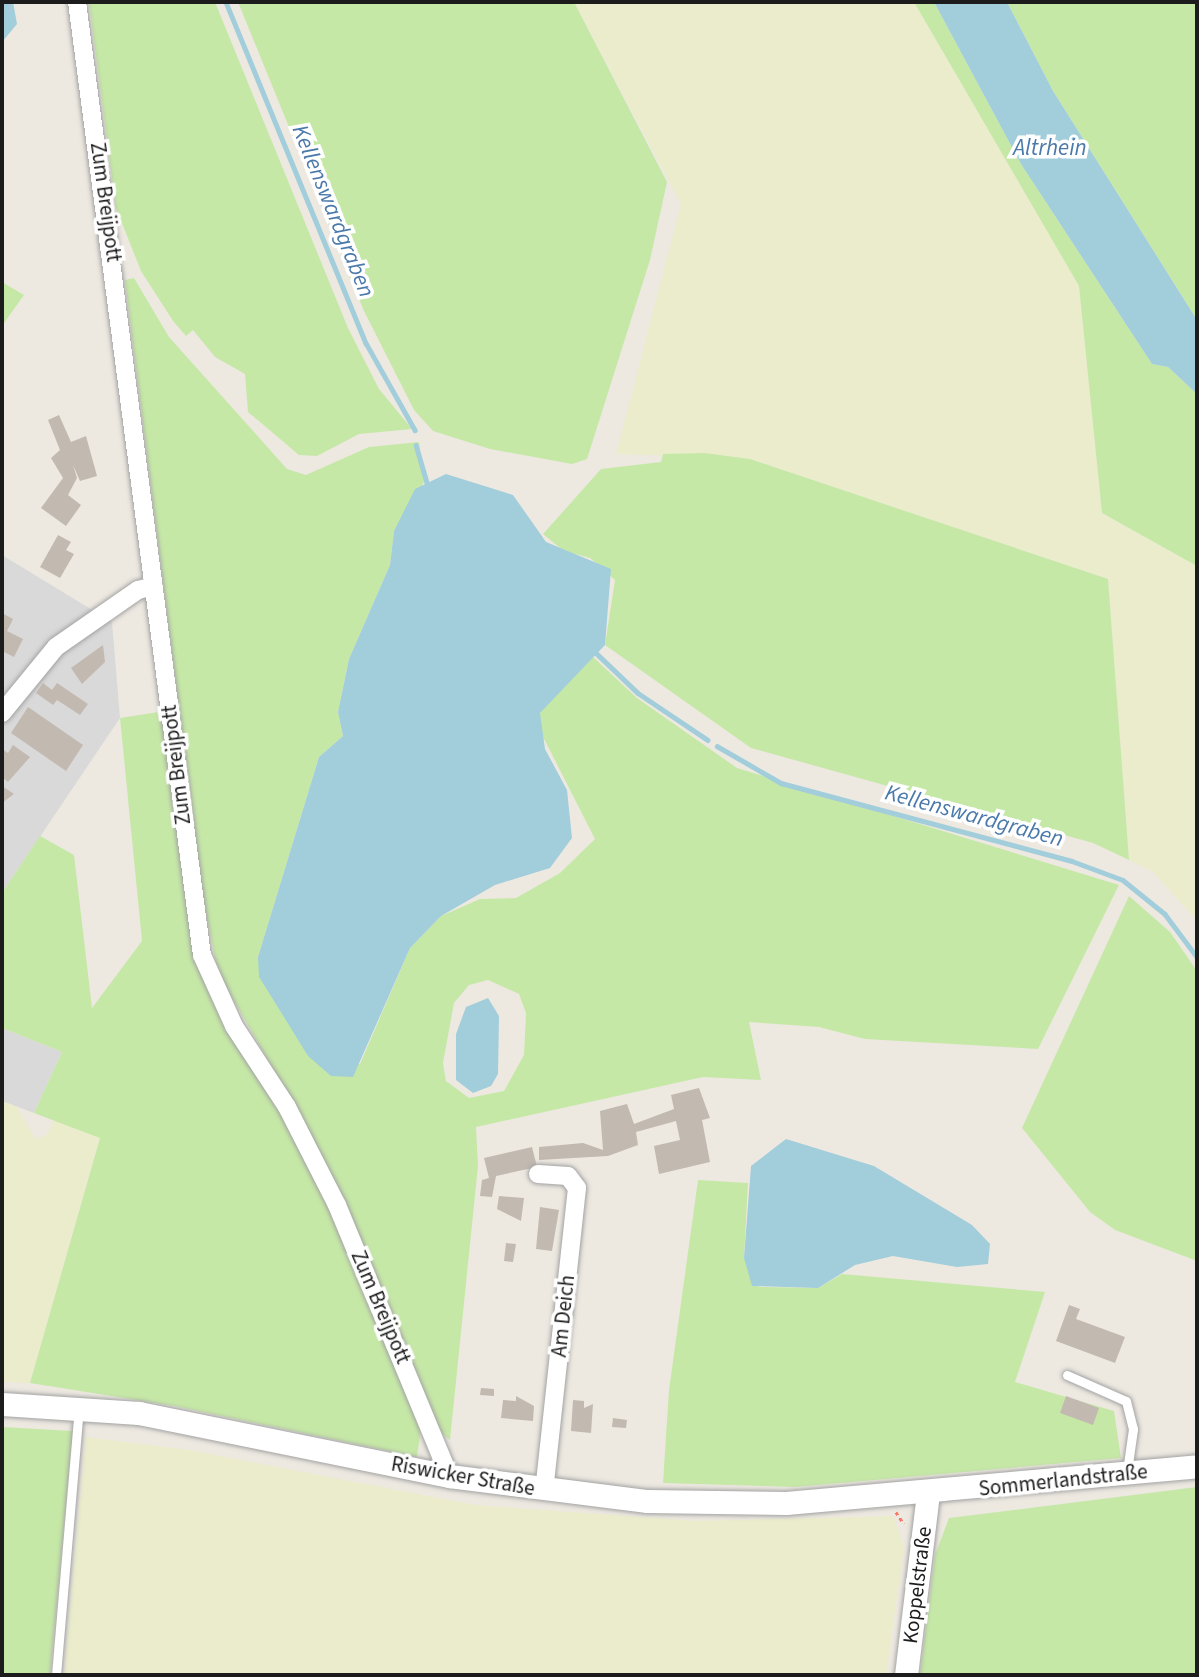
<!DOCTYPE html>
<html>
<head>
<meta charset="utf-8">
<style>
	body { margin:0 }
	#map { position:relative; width:1199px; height:1677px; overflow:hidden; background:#ede9e1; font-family:"Source Sans 3",sans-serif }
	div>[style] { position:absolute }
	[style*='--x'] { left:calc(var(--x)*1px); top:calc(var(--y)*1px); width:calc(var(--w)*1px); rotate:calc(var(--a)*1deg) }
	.residential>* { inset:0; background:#dad9d9 }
	.farmland>* { inset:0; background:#eaeccc }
	.grass>* { inset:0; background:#c6e8a7 }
	.water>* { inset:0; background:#a2cddb }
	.stream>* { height:4.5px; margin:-2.25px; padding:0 2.25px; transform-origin:2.25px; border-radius:2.25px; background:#a2cddb }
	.building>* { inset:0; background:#c2b9b1 }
	.path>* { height:2.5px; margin-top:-1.25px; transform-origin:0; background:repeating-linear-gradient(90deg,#f87868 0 3.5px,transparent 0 7px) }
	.roads { filter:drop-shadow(0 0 2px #a3a3a3) drop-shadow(0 0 2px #a3a3a3) }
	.service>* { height:9px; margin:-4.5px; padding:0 4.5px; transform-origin:4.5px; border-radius:4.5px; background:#fff }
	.minor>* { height:18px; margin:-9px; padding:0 9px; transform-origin:9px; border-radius:9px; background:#fff }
	.tertiary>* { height:23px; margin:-11.5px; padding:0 11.5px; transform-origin:11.5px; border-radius:11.5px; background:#fff }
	span { translate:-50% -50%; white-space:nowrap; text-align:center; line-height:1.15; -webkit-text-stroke:7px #fff; paint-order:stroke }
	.street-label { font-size:21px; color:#1c1c1c }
	.water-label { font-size:23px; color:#4a79aa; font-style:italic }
	.frame { position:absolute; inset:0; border:4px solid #1c1c1c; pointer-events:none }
</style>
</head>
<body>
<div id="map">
	<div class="residential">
		<div style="clip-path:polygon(2px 555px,112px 622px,120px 718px,2px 893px)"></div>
		<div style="clip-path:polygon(2px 1028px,62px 1052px,34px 1113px,2px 1101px)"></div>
	</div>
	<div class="farmland">
		<div style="clip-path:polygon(574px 2px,914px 2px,1079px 286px,1102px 513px,1197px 566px,1197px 921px,1153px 872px,1129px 860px,1108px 579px,750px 459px,616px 454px,681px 204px)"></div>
		<div style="clip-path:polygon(2px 1101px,17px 1107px,35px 1139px,47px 1135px,54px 1120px,100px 1137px,30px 1383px,2px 1382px)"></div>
		<div style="clip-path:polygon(86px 1437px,189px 1450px,475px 1505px,696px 1521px,893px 1516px,904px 1547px,886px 1675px,64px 1675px)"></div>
	</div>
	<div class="grass">
		<div style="clip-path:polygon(89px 2px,215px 2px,348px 328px,379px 389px,412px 429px,359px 434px,317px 456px,299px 455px,248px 412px,245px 374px,215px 357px,193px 330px,186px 336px,173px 321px,141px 271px,116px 208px)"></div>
		<div style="clip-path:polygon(238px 2px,574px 2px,667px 182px,650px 260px,587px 459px,572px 464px,490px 449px,433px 431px,414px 410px,364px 311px)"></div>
		<div style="clip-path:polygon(914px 2px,934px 2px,1021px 164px,1152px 364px,1168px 367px,1197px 394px,1197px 566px,1102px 513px,1079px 286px)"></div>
		<div style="clip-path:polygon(1007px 2px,1197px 2px,1197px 320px,1053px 91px)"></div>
		<div style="clip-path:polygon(evenodd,134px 278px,169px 337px,287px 469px,306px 475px,369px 447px,419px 442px,424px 482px,394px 531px,390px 565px,349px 659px,338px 712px,343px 736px,319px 757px,258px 957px,308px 1056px,360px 1064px,410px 948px,441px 916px,480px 899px,516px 898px,560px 873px,595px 839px,539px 729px,540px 712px,592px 656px,637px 698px,737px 768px,1119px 885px,1038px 1049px,865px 1039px,819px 1027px,749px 1022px,761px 1080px,703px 1077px,476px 1127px,478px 1166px,450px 1440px,439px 1431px,277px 1076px,218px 973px,203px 897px,125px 280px,134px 278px,488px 980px,519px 994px,526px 1013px,524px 1055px,504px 1091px,469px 1098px,446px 1081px,443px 1063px,454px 1003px,469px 985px,488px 980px)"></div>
		<div style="clip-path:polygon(2px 282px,24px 295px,2px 326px)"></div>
		<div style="clip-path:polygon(704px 453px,750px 459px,1108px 579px,1129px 860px,1093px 843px,751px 748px,605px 645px,615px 580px,590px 558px,564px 551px,543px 534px,601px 469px,661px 462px,663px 454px)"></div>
		<div style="clip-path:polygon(165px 711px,188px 907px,263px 1081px,330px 1204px,421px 1428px,417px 1457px,174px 1406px,30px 1383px,100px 1138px,34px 1113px,62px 1052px,2px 1028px,2px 893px,40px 836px,74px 855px,92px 1008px,142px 941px,120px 718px)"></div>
		<div style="clip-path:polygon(1129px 896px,1170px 932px,1197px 971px,1197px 1261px,1115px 1230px,1090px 1212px,1022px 1128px)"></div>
		<div style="clip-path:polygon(698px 1180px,748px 1183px,744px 1258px,759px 1287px,818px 1288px,842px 1274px,1045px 1292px,1015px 1382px,1114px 1411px,1121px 1458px,795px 1487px,663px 1483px,669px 1390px)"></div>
		<div style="clip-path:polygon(2px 1427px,73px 1431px,50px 1675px,2px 1675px)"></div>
		<div style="clip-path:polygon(1197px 1487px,1197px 1675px,920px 1675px,935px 1555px,949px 1518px)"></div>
	</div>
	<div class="water">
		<div style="clip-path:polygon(2px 2px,13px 2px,17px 24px,2px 42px)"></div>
		<div style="clip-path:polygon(934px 2px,1007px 2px,1053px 91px,1197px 320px,1197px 394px,1168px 367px,1152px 364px,1021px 164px)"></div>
		<div style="clip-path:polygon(446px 474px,513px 495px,546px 542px,611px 569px,605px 645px,540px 713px,545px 749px,567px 790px,572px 838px,550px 868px,495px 885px,441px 916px,410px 948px,353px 1077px,331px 1076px,308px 1056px,274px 1001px,259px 977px,258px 957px,319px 757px,343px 736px,338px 712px,349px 659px,390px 565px,394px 531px,415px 489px)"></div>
		<div style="clip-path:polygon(488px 998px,499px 1016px,498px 1074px,491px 1086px,473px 1093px,456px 1080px,456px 1034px,466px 1007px)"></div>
		<div style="clip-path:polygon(786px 1139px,874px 1166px,972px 1225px,990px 1244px,988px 1264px,957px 1267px,893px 1256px,855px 1265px,818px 1288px,752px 1286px,744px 1258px,751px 1166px)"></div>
	</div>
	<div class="stream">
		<div style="--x:226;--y:2;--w:369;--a:67.7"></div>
		<div style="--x:366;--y:343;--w:100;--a:60.6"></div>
		<div style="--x:416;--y:445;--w:43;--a:73.7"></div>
		<div style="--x:593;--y:650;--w:62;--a:43.7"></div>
		<div style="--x:638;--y:693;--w:84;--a:33.9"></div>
		<div style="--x:717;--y:746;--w:74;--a:30"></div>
		<div style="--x:781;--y:783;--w:301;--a:15"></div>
		<div style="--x:1072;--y:861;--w:54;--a:20.4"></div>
		<div style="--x:1123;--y:880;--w:54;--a:39"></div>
		<div style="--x:1165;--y:914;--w:54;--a:53.3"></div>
	</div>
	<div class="building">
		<div style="clip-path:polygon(59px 415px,71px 442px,86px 436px,97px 476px,80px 481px,73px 465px,77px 478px,68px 495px,81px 505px,66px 526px,41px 508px,63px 478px,51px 458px,60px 450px,48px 420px)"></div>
		<div style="clip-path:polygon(58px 535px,71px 542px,66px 550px,74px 554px,60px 578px,40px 567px)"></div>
		<div style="clip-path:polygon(2px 613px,13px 619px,7px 631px,23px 639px,14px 657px,2px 651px)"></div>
		<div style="clip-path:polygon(103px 645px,105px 662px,82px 684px,71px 668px)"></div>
		<div style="clip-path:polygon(43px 683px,52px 690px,57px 683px,88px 704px,80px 715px,57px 700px,53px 705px,36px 693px)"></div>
		<div style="clip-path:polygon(28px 707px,83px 745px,66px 771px,11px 733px)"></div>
		<div style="clip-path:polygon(13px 745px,30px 757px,8px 782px,2px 777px,2px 749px,8px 753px)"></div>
		<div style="clip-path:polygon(2px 786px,14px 794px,2px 803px)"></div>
		<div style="clip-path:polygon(699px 1088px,710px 1118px,702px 1120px,710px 1162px,659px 1174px,654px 1146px,680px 1140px,676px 1121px,636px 1132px,638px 1145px,608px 1156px,539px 1160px,539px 1147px,583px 1143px,603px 1150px,600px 1111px,627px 1104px,634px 1124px,674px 1109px,671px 1095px)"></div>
		<div style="clip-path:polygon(532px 1147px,537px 1167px,496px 1176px,492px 1197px,480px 1196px,482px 1180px,489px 1178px,484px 1158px)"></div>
		<div style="clip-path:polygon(499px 1196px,524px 1198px,521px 1221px,497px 1209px)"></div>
		<div style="clip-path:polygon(540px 1207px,559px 1210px,552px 1251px,536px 1249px)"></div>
		<div style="clip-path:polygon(506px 1243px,516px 1244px,513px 1262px,504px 1261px)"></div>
		<div style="clip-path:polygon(1069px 1305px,1080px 1309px,1076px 1319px,1125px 1337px,1115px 1363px,1056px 1341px)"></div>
		<div style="clip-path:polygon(481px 1388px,494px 1389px,494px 1396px,480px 1395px)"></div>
		<div style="clip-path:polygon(516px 1396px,534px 1406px,533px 1421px,501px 1418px,503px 1400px,516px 1401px)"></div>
		<div style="clip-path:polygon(1066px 1396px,1099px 1408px,1093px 1425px,1060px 1413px)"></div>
		<div style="clip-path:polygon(573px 1400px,584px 1401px,584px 1408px,593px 1404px,591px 1433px,571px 1431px)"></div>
		<div style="clip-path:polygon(613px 1418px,627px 1420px,626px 1428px,612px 1427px)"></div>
	</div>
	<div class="path">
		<div style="--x:896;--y:1512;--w:14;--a:56"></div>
	</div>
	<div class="roads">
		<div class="service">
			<div style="--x:1067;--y:1375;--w:64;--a:23.8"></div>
			<div style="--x:1126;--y:1401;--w:29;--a:76"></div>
			<div style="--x:1133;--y:1429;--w:42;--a:98.1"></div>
			<div style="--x:56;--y:1675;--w:267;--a:-85.1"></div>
		</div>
		<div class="minor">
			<div style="--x:77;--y:2;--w:961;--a:82.53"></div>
			<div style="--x:202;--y:955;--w:78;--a:65.7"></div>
			<div style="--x:234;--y:1026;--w:97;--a:56.8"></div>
			<div style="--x:287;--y:1107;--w:110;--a:63"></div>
			<div style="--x:337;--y:1205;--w:293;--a:67.5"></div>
			<div style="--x:2;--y:713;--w:85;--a:-50.7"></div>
			<div style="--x:56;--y:647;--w:100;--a:-34.8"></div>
			<div style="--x:138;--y:590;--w:16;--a:-14"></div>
			<div style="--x:538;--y:1174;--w:30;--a:4"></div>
			<div style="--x:568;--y:1176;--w:15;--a:53"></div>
			<div style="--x:577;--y:1188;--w:304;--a:96.2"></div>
		</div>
		<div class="tertiary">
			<div style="--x:2;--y:1404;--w:137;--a:3.8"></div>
			<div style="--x:139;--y:1413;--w:316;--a:11.5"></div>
			<div style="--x:449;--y:1476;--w:200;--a:7.2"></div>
			<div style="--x:647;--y:1501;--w:139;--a:0.8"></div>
			<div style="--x:786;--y:1503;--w:413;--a:-5.1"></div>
			<div style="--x:906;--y:1675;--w:182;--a:-83.1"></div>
		</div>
	</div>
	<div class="street-label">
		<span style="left:106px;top:202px;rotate:82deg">Zum Breijpott</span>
		<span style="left:176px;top:765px;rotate:-97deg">Zum Breijpott</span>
		<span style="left:381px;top:1307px;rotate:67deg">Zum Breijpott</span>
		<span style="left:563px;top:1316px;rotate:-84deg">Am Deich</span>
		<span style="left:463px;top:1476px;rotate:10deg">Riswicker Straße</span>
		<span style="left:1063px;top:1480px;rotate:-6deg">Sommerlandstraße</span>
		<span style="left:917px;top:1585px;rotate:-83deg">Koppelstraße</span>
	</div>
	<div class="water-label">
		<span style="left:1050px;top:148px">Altrhein</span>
		<span style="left:333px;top:211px;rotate:68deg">Kellenswardgraben</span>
		<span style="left:974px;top:816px;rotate:15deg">Kellenswardgraben</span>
	</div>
	<div class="frame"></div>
</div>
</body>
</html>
